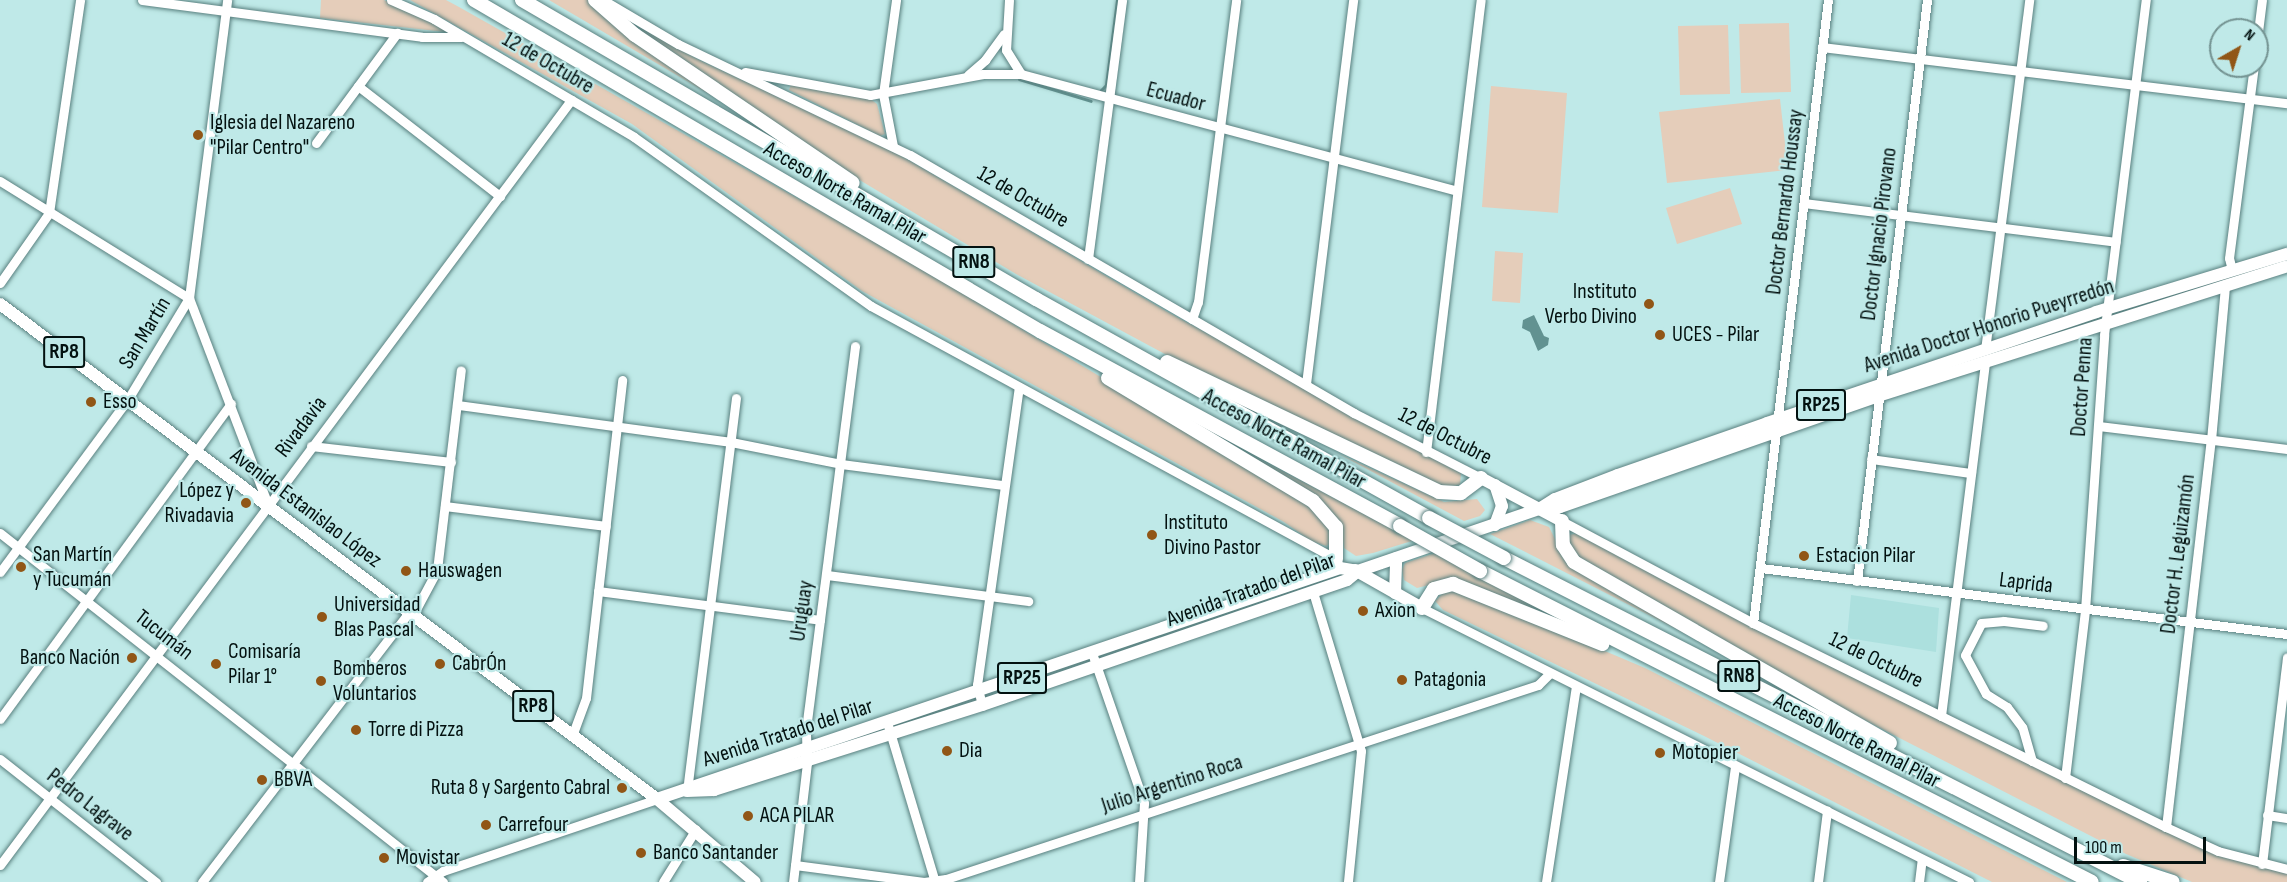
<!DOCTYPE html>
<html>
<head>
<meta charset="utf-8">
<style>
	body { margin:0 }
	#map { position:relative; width:2287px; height:882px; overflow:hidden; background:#bfe9e8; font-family:"Sofia Sans Condensed",sans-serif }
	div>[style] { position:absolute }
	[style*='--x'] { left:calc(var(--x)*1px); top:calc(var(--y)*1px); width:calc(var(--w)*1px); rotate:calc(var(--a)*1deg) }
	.built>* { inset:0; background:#ace0de }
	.green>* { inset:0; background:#e5cdba }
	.water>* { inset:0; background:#629291 }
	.stream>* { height:3px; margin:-1.5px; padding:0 1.5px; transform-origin:1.5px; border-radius:1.5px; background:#629291 }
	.roads { filter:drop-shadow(0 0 2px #59807f) drop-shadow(0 0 2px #59807f) }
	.minor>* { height:9px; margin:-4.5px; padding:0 4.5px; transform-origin:4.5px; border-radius:4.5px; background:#fff }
	.major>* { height:12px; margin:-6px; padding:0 6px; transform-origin:6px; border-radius:6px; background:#fff }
	.highway>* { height:14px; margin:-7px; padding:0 7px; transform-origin:7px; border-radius:7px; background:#fff }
	.bridges { filter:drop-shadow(0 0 2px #59807f) drop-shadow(0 0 2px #59807f) }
	.highway-bridge>* { height:14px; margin:-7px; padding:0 7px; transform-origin:7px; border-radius:7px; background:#fff }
	.dots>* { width:16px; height:16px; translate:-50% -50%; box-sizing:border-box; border:3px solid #bfe9e8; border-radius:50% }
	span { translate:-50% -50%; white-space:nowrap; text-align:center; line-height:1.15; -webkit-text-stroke:4.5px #bfe9e8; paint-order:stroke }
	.shield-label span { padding:2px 4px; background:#bfe9e8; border:2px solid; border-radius:4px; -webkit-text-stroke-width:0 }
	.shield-label { font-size:21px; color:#031110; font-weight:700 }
	.street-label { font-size:22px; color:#031110 }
	.poi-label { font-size:22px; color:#031110 }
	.left { translate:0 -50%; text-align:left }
	.right { translate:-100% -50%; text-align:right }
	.north { position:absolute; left:2209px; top:18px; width:60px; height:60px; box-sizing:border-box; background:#bfe9e8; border:2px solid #749392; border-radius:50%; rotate:39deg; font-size:16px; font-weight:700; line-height:24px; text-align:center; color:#031110 }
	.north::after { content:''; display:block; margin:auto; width:21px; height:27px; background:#915616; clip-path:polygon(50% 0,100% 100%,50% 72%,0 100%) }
	.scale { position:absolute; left:2074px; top:837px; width:132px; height:27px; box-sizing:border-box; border:3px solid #031110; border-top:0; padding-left:8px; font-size:18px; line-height:21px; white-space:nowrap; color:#031110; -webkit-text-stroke:4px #bfe9e8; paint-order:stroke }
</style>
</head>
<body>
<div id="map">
	<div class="built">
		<div style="clip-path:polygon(1851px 595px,1939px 608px,1936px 652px,1847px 638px)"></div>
	</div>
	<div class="green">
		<div style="clip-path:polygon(321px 0,384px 0,446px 28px,445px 32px,320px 18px)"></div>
		<div style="clip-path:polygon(410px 0,446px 0,459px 7px,914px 264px,1301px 498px,1329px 521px,1331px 543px,1326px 546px,1311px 541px,1284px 522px,862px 291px,632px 124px)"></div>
		<div style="clip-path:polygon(549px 0,589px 0,731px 107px)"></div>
		<div style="clip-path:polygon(1789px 23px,1791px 92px,1741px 93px,1739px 24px)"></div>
		<div style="clip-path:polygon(1728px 25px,1730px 94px,1680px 95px,1678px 26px)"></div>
		<div style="clip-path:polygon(643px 29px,697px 59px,888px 148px,1166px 311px,1456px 469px,1461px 474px,1460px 485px,1442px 488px,1230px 389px,1016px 274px,843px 170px,641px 32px)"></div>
		<div style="clip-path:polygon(791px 84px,869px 98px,877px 104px,885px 134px,880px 136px,789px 90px)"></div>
		<div style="clip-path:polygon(1491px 86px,1567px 93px,1558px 213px,1482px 207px)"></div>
		<div style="clip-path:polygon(1780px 99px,1788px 170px,1667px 183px,1659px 112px)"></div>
		<div style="clip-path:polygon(1730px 188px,1742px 224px,1677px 244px,1666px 208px)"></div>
		<div style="clip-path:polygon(1495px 251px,1523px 253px,1520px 303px,1492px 301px)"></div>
		<div style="clip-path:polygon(1224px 441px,1415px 540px,1373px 553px,1356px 556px,1344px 548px,1341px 527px)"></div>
		<div style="clip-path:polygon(1337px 453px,1444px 502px,1477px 499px,1485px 510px,1480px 516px,1464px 521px)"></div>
		<div style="clip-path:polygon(1530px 520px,1549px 527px,1568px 565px,1735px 659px,1490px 534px)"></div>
		<div style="clip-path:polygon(1578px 533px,2214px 852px,2287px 873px,2287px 882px,2192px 882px,2126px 854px,1839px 707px,1585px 564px,1567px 547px,1569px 535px)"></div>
		<div style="clip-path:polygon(1438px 552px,1596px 636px,1441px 582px,1417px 588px,1404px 580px,1402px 570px,1405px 563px)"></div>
		<div style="clip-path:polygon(1448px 588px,1482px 599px,1645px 668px,2067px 882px,1992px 882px,1704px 736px,1443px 610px,1435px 601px)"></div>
	</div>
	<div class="water">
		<div style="clip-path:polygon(1534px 315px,1544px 336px,1549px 338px,1548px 345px,1538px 351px,1530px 332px,1522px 328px,1523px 320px)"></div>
	</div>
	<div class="stream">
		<div style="--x:1019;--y:79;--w:75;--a:17"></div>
		<div style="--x:1101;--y:90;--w:7;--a:-45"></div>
		<div style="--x:1106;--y:85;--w:86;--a:-82.6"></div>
	</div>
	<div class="roads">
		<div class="minor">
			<div style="--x:142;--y:0;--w:282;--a:7.5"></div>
			<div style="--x:422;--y:37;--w:39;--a:0"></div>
			<div style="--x:391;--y:0;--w:47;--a:23.8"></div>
			<div style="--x:434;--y:19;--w:232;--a:30.5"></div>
			<div style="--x:634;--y:137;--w:291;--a:35.5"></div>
			<div style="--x:871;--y:306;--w:529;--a:28.55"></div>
			<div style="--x:603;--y:0;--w:87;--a:30.4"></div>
			<div style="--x:678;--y:44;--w:257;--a:25.6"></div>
			<div style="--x:910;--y:155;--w:514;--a:30.16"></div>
			<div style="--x:1354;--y:413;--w:143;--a:27.1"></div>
			<div style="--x:1009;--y:0;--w:50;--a:93.4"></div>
			<div style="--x:1006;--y:50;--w:28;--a:58"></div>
			<div style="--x:2257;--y:40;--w:40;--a:-82.9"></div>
			<div style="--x:1822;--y:47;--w:468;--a:6.9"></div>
			<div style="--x:745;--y:72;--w:127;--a:10.4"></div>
			<div style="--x:870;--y:95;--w:115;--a:-10.5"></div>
			<div style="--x:983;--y:74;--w:38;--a:0"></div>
			<div style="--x:1021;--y:74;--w:451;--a:15"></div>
			<div style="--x:968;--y:75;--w:23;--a:-41"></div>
			<div style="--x:985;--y:60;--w:32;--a:-54"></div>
			<div style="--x:358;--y:86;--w:180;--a:37.8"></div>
			<div style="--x:316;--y:143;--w:137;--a:-53.6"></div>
			<div style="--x:893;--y:146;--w:53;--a:-100.9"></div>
			<div style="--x:883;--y:94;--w:95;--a:-82.1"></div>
			<div style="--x:0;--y:181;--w:222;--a:31.8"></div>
			<div style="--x:189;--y:298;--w:222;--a:69.1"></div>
			<div style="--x:1804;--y:203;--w:314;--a:7.1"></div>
			<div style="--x:1088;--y:259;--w:261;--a:-82.5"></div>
			<div style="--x:2232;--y:270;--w:12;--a:-104"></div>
			<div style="--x:2229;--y:258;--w:194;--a:-82.6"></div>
			<div style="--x:0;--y:283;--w:85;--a:-55"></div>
			<div style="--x:49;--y:213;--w:215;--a:-81.7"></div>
			<div style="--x:1192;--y:319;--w:18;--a:-71"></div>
			<div style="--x:1198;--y:302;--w:304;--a:-82.8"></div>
			<div style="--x:1985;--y:350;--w:353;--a:-82.8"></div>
			<div style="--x:1306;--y:384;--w:387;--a:-83"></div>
			<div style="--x:458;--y:405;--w:275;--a:7.7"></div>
			<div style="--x:731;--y:442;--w:112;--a:11.3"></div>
			<div style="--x:841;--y:464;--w:162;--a:7.4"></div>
			<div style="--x:2099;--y:426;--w:189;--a:7"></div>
			<div style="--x:311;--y:446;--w:141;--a:6.5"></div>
			<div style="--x:1426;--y:452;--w:455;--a:-83.1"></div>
			<div style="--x:1871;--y:459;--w:101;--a:8"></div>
			<div style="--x:445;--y:506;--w:162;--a:7.1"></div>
			<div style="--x:1562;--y:521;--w:217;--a:28.1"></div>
			<div style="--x:1753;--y:623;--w:461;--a:26.3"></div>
			<div style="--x:2166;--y:827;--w:57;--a:24.8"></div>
			<div style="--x:2218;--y:851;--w:71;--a:14.6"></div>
			<div style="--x:0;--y:533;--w:564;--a:38.23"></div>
			<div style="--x:1761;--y:568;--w:530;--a:7.15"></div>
			<div style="--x:0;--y:572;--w:215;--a:-53.5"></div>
			<div style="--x:128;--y:399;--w:118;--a:-58.9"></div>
			<div style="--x:189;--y:298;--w:300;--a:-82.7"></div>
			<div style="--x:827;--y:575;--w:203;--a:7.4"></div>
			<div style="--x:1857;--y:581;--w:585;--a:-83.13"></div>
			<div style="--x:598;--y:591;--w:224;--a:7.4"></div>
			<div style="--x:1313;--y:592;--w:166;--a:73.2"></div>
			<div style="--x:1361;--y:751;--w:132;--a:95.7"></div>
			<div style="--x:1422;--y:608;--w:612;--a:26.61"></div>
			<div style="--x:413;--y:615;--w:51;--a:-61.9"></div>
			<div style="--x:437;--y:570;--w:201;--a:-83.2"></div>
			<div style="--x:1753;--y:623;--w:627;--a:-83.14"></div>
			<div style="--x:1092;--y:653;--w:159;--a:70.9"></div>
			<div style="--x:1144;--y:803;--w:79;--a:93.6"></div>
			<div style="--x:982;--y:705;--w:21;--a:-104"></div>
			<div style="--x:977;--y:685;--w:301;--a:-82"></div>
			<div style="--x:1941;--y:716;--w:357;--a:-82.9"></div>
			<div style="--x:0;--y:719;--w:391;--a:-53.8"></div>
			<div style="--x:887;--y:722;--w:167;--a:73.3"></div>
			<div style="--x:572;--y:736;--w:40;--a:-69.8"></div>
			<div style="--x:586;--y:698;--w:320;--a:-83.5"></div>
			<div style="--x:0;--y:759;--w:199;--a:38.3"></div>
			<div style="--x:2032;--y:761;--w:35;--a:-106"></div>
			<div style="--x:2022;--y:727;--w:25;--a:-127"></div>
			<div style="--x:2007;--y:707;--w:25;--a:-148"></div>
			<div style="--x:1986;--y:694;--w:44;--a:-118.3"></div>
			<div style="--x:1965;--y:655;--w:36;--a:-63"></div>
			<div style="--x:1981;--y:623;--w:23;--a:-5"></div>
			<div style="--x:2004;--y:621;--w:39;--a:7"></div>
			<div style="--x:2065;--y:778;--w:169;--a:-83.2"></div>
			<div style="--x:2085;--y:610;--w:276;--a:-86"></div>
			<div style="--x:2104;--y:335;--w:338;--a:-82.9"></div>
			<div style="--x:687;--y:791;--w:396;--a:-82.9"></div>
			<div style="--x:2267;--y:815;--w:20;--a:9"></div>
			<div style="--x:2166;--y:827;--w:390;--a:-83.4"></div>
			<div style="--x:2211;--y:440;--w:156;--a:-84.8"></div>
			<div style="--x:2262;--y:864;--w:208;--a:-83.1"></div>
			<div style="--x:0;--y:865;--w:955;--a:-53.26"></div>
			<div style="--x:795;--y:865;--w:130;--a:7.5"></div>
			<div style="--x:924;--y:882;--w:22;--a:-8"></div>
			<div style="--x:946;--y:879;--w:623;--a:-18.14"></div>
			<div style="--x:1538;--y:685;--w:17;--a:-45"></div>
			<div style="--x:202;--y:882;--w:340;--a:-52.5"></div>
			<div style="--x:427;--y:882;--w:19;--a:-35"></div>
			<div style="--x:443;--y:871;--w:226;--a:-18.6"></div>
			<div style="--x:663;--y:882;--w:62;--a:-58.1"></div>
			<div style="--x:793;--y:882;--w:120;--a:-83.3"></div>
			<div style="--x:807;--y:763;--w:34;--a:-92"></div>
			<div style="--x:806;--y:729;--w:386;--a:-82.7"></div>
			<div style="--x:1546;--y:882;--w:198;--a:-81.3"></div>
			<div style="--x:1719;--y:882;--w:117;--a:-82.1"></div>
			<div style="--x:1818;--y:882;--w:72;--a:-82.8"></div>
			<div style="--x:1919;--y:882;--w:23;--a:-83"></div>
		</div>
		<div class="major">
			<div style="--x:0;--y:304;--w:823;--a:37"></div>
			<div style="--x:657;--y:799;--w:128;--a:40.3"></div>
			<div style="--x:1481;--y:478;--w:92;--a:28"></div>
			<div style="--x:1541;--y:509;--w:19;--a:-6"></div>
			<div style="--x:1560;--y:507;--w:337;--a:-19.2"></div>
			<div style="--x:1878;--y:396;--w:429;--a:-17.6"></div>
			<div style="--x:1495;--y:525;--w:20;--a:-70"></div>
			<div style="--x:1502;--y:506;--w:22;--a:-108"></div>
			<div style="--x:1355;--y:570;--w:77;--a:29.6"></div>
			<div style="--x:1395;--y:593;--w:35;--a:-88"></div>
			<div style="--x:687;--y:791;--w:27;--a:-2"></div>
			<div style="--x:714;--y:790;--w:281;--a:-17.6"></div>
			<div style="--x:982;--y:705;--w:386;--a:-18.9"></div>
			<div style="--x:1347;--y:580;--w:14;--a:-39"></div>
			<div style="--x:1358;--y:571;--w:191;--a:-18.9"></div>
			<div style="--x:1539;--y:509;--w:19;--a:-32"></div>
			<div style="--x:1555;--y:499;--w:67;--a:-20.9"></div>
			<div style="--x:1618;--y:475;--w:158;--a:-19.2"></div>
			<div style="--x:1767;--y:423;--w:347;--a:-18.6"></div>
			<div style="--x:2096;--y:312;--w:200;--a:-16.9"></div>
			<div style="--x:657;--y:799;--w:721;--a:-18.69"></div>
			<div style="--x:1340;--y:568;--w:18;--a:9"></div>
		</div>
		<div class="highway">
			<div style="--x:474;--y:0;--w:656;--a:30.32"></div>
			<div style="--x:1040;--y:331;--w:409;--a:28.4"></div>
			<div style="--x:522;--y:0;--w:595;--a:30.19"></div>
			<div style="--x:1036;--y:299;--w:450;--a:29.1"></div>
			<div style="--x:595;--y:0;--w:53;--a:41.2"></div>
			<div style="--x:635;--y:35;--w:263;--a:34.2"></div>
			<div style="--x:1167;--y:362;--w:301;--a:25.5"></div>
			<div style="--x:1439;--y:492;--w:22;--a:3"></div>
			<div style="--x:1461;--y:493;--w:25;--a:-37"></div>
			<div style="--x:1108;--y:378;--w:239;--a:31"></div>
			<div style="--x:1313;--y:501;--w:35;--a:49"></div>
			<div style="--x:1336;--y:527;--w:32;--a:90"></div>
			<div style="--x:1562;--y:521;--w:24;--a:88"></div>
			<div style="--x:1563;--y:545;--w:20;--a:57"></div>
			<div style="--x:1574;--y:562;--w:364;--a:29.8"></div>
			<div style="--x:1504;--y:558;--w:714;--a:27"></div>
			<div style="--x:1480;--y:571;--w:686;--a:26.94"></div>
			<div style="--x:1422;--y:608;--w:22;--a:-58"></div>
			<div style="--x:1434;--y:589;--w:20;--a:-15"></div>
			<div style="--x:1453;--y:584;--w:161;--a:21.9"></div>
			<div style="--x:2123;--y:866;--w:52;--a:17.7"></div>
		</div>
	</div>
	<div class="bridges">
		<div class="highway-bridge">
			<div style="--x:1429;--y:518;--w:85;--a:28.1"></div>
			<div style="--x:1400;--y:526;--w:92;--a:29.4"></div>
		</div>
	</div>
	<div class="dots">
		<div style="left:198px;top:135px;background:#915616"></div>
		<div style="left:1649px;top:304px;background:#915616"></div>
		<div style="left:1660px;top:335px;background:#915616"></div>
		<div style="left:91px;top:402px;background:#915616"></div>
		<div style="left:246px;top:503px;background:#915616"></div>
		<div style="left:1152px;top:535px;background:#915616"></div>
		<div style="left:1804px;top:556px;background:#915616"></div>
		<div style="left:21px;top:567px;background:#915616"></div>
		<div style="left:406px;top:571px;background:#915616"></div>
		<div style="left:1363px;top:611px;background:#915616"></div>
		<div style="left:322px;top:617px;background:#915616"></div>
		<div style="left:132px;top:658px;background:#915616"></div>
		<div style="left:216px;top:664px;background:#915616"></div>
		<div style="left:440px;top:664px;background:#915616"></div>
		<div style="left:1402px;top:680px;background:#915616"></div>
		<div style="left:321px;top:681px;background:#915616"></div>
		<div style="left:356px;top:730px;background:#915616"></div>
		<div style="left:947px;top:751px;background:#915616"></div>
		<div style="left:1660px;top:753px;background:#915616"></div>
		<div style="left:262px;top:780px;background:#915616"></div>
		<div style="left:622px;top:788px;background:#915616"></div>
		<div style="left:748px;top:816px;background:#915616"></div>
		<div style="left:486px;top:825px;background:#915616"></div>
		<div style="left:641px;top:853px;background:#915616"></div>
		<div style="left:384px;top:858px;background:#915616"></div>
	</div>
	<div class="shield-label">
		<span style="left:974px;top:262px">RN8</span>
		<span style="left:64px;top:352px">RP8</span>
		<span style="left:1821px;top:405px">RP25</span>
		<span style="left:1739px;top:676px">RN8</span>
		<span style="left:1022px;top:678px">RP25</span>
		<span style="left:533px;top:706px">RP8</span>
	</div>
	<div class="street-label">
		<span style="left:548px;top:63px;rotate:30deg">12 de Octubre</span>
		<span style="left:1176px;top:97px;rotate:15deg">Ecuador</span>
		<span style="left:845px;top:193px;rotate:30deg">Acceso Norte Ramal Pilar</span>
		<span style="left:1023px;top:197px;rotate:30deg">12 de Octubre</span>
		<span style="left:1785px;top:202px;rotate:-83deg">Doctor Bernardo Houssay</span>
		<span style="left:1879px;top:234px;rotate:-83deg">Doctor Ignacio Pirovano</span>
		<span style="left:1989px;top:326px;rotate:-18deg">Avenida Doctor Honorio Pueyrredón</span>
		<span style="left:145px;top:333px;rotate:-59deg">San Martín</span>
		<span style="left:2082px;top:387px;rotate:-86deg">Doctor Penna</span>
		<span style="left:301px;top:427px;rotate:-53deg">Rivadavia</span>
		<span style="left:1445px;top:436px;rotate:27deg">12 de Octubre</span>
		<span style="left:1284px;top:439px;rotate:29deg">Acceso Norte Ramal Pilar</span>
		<span style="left:306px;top:508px;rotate:37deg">Avenida Estanislao López</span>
		<span style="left:2178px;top:554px;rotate:-83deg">Doctor H. Leguizamón</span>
		<span style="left:2026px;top:583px;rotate:7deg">Laprida</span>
		<span style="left:1251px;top:590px;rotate:-20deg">Avenida Tratado del Pilar</span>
		<span style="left:802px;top:611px;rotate:-82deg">Uruguay</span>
		<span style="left:164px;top:635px;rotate:38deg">Tucumán</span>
		<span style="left:1876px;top:660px;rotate:26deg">12 de Octubre</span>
		<span style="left:788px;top:733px;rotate:-18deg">Avenida Tratado del Pilar</span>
		<span style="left:1857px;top:741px;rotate:27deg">Acceso Norte Ramal Pilar</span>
		<span style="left:1172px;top:784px;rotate:-18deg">Julio Argentino Roca</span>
		<span style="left:90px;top:805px;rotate:38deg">Pedro Lagrave</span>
	</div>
	<div class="poi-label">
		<span class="left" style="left:210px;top:135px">Iglesia del Nazareno<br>"Pilar Centro"</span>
		<span class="right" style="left:1637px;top:304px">Instituto<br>Verbo Divino</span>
		<span class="left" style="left:1672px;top:335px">UCES - Pilar</span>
		<span class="left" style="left:103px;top:402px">Esso</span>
		<span class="right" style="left:234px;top:503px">López y<br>Rivadavia</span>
		<span class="left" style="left:1164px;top:535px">Instituto<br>Divino Pastor</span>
		<span class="left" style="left:33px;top:567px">San Martín<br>y Tucumán</span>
		<span class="left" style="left:1816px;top:556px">Estacion Pilar</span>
		<span class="left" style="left:418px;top:571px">Hauswagen</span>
		<span class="left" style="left:334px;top:617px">Universidad<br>Blas Pascal</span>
		<span class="left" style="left:1375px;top:611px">Axion</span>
		<span class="left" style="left:228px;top:664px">Comisaría<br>Pilar 1°</span>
		<span class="right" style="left:120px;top:658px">Banco Nación</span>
		<span class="left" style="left:452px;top:664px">CabrÓn</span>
		<span class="left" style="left:333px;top:681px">Bomberos<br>Voluntarios</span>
		<span class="left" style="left:1414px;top:680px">Patagonia</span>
		<span class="left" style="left:368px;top:730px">Torre di Pizza</span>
		<span class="left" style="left:959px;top:751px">Dia</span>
		<span class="left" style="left:1672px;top:753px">Motopier</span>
		<span class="left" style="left:274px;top:780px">BBVA</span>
		<span class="right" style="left:610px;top:788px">Ruta 8 y Sargento Cabral</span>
		<span class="left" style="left:760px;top:816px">ACA PILAR</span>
		<span class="left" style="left:498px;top:825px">Carrefour</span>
		<span class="left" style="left:653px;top:853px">Banco Santander</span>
		<span class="left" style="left:396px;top:858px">Movistar</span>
	</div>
	<div class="north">N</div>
	<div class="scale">100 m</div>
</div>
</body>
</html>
